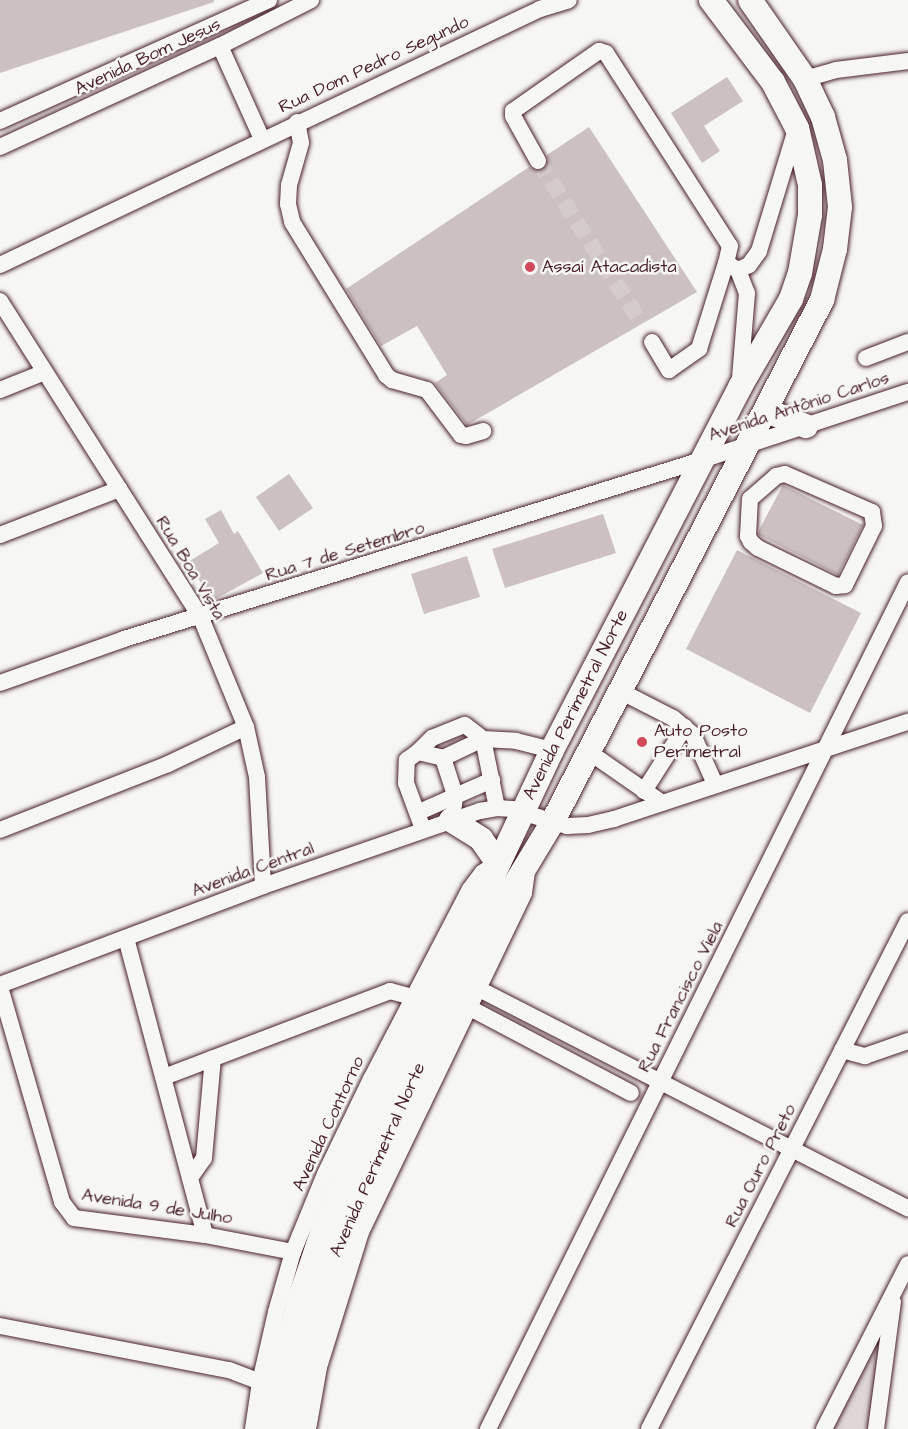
<!DOCTYPE html>
<html>
<head>
<meta charset="utf-8">
<style>
	body { margin:0 }
	#map { position:relative; width:908px; height:1429px; overflow:hidden; background:#f6f6f2; font-family:"Architects Daughter",sans-serif }
	div>[style] { position:absolute }
	[style*='--x'] { left:calc(var(--x)*1px); top:calc(var(--y)*1px); width:calc(var(--w)*1px); rotate:calc(var(--a)*1deg) }
	.green>* { inset:0; background:#ddd6d5 }
	.building>* { inset:0; background:#ccc1c0 }
	.minor-tunnel>* { height:16px; margin-top:-8px; transform-origin:0; background:repeating-linear-gradient(90deg,#d4cbca 0 16px,transparent 0 24px) }
	.roads { filter:drop-shadow(0 0 2px #4a1f2b) drop-shadow(0 0 2px #4a1f2b) }
	.minor>* { height:16px; margin:-8px; padding:0 8px; transform-origin:8px; border-radius:8px; background:#f6f6f2 }
	.highway>* { height:24px; margin:-12px; padding:0 12px; transform-origin:12px; border-radius:12px; background:#f6f6f2 }
	.dots>* { width:16px; height:16px; translate:-50% -50%; box-sizing:border-box; border:3px solid #f6f6f2; border-radius:50% }
	span { translate:-50% -50%; white-space:nowrap; text-align:center; line-height:1.15; -webkit-text-stroke:5px #f6f6f2; paint-order:stroke }
	.street-label { font-size:18px; color:#4a1f2b }
	.poi-label { font-size:18px; color:#4a1f2b }
	.left { translate:0 -50%; text-align:left }
</style>
</head>
<body>
<div id="map">
	<div class="green">
		<div style="clip-path:polygon(882px 1328px,870px 1429px,832px 1429px)"></div>
	</div>
	<div class="building">
		<div style="clip-path:polygon(0 0,214px 0,214px 2px,0 73px)"></div>
		<div style="clip-path:polygon(727px 77px,743px 101px,704px 126px,720px 151px,702px 163px,671px 113px)"></div>
		<div style="clip-path:polygon(589px 127px,697px 292px,467px 425px,435px 383px,447px 375px,417px 326px,381px 346px,346px 289px,529px 167px,537px 171px,544px 170px,548px 162px,547px 155px)"></div>
		<div style="clip-path:polygon(289px 474px,313px 508px,279px 531px,256px 497px)"></div>
		<div style="clip-path:polygon(783px 485px,863px 525px,838px 575px,759px 535px,759px 530px)"></div>
		<div style="clip-path:polygon(221px 510px,234px 534px,238px 531px,263px 573px,212px 601px,188px 562px,219px 543px,205px 519px)"></div>
		<div style="clip-path:polygon(603px 514px,616px 553px,505px 588px,492px 549px)"></div>
		<div style="clip-path:polygon(737px 550px,861px 613px,810px 713px,686px 649px)"></div>
		<div style="clip-path:polygon(467px 556px,480px 597px,424px 614px,411px 574px)"></div>
	</div>
	<div class="minor-tunnel">
		<div style="--x:538;--y:161;--w:193;--a:57.5"></div>
	</div>
	<div class="roads">
		<div class="minor">
			<div style="--x:220;--y:46;--w:102;--a:65.7"></div>
			<div style="--x:805;--y:79;--w:32;--a:-16"></div>
			<div style="--x:836;--y:70;--w:73;--a:-7.1"></div>
			<div style="--x:0;--y:121;--w:295;--a:-24.2"></div>
			<div style="--x:297;--y:122;--w:21;--a:79"></div>
			<div style="--x:301;--y:143;--w:44;--a:105.9"></div>
			<div style="--x:289;--y:185;--w:19;--a:93"></div>
			<div style="--x:288;--y:204;--w:18;--a:77"></div>
			<div style="--x:292;--y:222;--w:180;--a:58.4"></div>
			<div style="--x:386;--y:375;--w:8;--a:40"></div>
			<div style="--x:392;--y:380;--w:36;--a:16"></div>
			<div style="--x:427;--y:390;--w:56;--a:52.9"></div>
			<div style="--x:461;--y:435;--w:5;--a:11"></div>
			<div style="--x:466;--y:436;--w:18;--a:-16"></div>
			<div style="--x:0;--y:147;--w:242;--a:-24.7"></div>
			<div style="--x:220;--y:46;--w:102;--a:-26.8"></div>
			<div style="--x:538;--y:161;--w:51;--a:-119.1"></div>
			<div style="--x:513;--y:116;--w:5;--a:-90"></div>
			<div style="--x:513;--y:111;--w:105;--a:-34.9"></div>
			<div style="--x:599;--y:51;--w:7;--a:16"></div>
			<div style="--x:606;--y:53;--w:229;--a:57.3"></div>
			<div style="--x:730;--y:246;--w:17;--a:103"></div>
			<div style="--x:0;--y:265;--w:598;--a:-25.36"></div>
			<div style="--x:540;--y:9;--w:30;--a:-17"></div>
			<div style="--x:738;--y:270;--w:12;--a:-24"></div>
			<div style="--x:749;--y:265;--w:17;--a:-54"></div>
			<div style="--x:759;--y:251;--w:127;--a:-73.1"></div>
			<div style="--x:0;--y:301;--w:375;--a:57.6"></div>
			<div style="--x:201;--y:618;--w:118;--a:67.6"></div>
			<div style="--x:246;--y:727;--w:51;--a:77.6"></div>
			<div style="--x:257;--y:777;--w:109;--a:86.8"></div>
			<div style="--x:652;--y:342;--w:33;--a:59"></div>
			<div style="--x:669;--y:370;--w:37;--a:-35"></div>
			<div style="--x:699;--y:349;--w:90;--a:-72.6"></div>
			<div style="--x:726;--y:263;--w:14;--a:30"></div>
			<div style="--x:738;--y:270;--w:25;--a:69"></div>
			<div style="--x:747;--y:293;--w:86;--a:94.7"></div>
			<div style="--x:866;--y:358;--w:45;--a:-20.9"></div>
			<div style="--x:0;--y:390;--w:48;--a:-21.8"></div>
			<div style="--x:785;--y:474;--w:95;--a:23.6"></div>
			<div style="--x:872;--y:512;--w:14;--a:82"></div>
			<div style="--x:874;--y:526;--w:66;--a:116.2"></div>
			<div style="--x:845;--y:585;--w:9;--a:174"></div>
			<div style="--x:836;--y:586;--w:87;--a:-154"></div>
			<div style="--x:758;--y:548;--w:9;--a:-139"></div>
			<div style="--x:751;--y:542;--w:7;--a:-117"></div>
			<div style="--x:748;--y:536;--w:37;--a:-87"></div>
			<div style="--x:750;--y:499;--w:35;--a:-41"></div>
			<div style="--x:776;--y:476;--w:9;--a:-13"></div>
			<div style="--x:0;--y:535;--w:128;--a:-21.1"></div>
			<div style="--x:0;--y:683;--w:132;--a:-19.5"></div>
			<div style="--x:124;--y:639;--w:605;--a:-17.21"></div>
			<div style="--x:702;--y:460;--w:217;--a:-18.3"></div>
			<div style="--x:620;--y:691;--w:59;--a:27"></div>
			<div style="--x:673;--y:718;--w:26;--a:40"></div>
			<div style="--x:693;--y:735;--w:54;--a:65.8"></div>
			<div style="--x:418;--y:752;--w:20;--a:-45"></div>
			<div style="--x:432;--y:738;--w:35;--a:-22"></div>
			<div style="--x:465;--y:725;--w:23;--a:38"></div>
			<div style="--x:483;--y:739;--w:70;--a:78.5"></div>
			<div style="--x:589;--y:752;--w:88;--a:34.8"></div>
			<div style="--x:443;--y:758;--w:40;--a:72"></div>
			<div style="--x:455;--y:796;--w:10;--a:96"></div>
			<div style="--x:644;--y:791;--w:76;--a:-57.4"></div>
			<div style="--x:419;--y:812;--w:80;--a:-23.7"></div>
			<div style="--x:423;--y:829;--w:49;--a:-110.3"></div>
			<div style="--x:406;--y:783;--w:23;--a:-88"></div>
			<div style="--x:407;--y:760;--w:14;--a:-36"></div>
			<div style="--x:418;--y:752;--w:26;--a:13"></div>
			<div style="--x:443;--y:758;--w:44;--a:-25.4"></div>
			<div style="--x:483;--y:739;--w:33;--a:3"></div>
			<div style="--x:516;--y:741;--w:37;--a:14"></div>
			<div style="--x:0;--y:830;--w:180;--a:-21.4"></div>
			<div style="--x:168;--y:764;--w:86;--a:-25.4"></div>
			<div style="--x:126;--y:938;--w:307;--a:75.1"></div>
			<div style="--x:0;--y:985;--w:281;--a:-20.6"></div>
			<div style="--x:263;--y:886;--w:230;--a:-19.1"></div>
			<div style="--x:480;--y:811;--w:17;--a:-10"></div>
			<div style="--x:497;--y:808;--w:15;--a:4"></div>
			<div style="--x:512;--y:809;--w:58;--a:17.2"></div>
			<div style="--x:567;--y:826;--w:21;--a:-3"></div>
			<div style="--x:588;--y:825;--w:27;--a:-13"></div>
			<div style="--x:614;--y:819;--w:310;--a:-18.3"></div>
			<div style="--x:0;--y:987;--w:224;--a:73.9"></div>
			<div style="--x:62;--y:1202;--w:20;--a:53"></div>
			<div style="--x:74;--y:1218;--w:132;--a:7.4"></div>
			<div style="--x:205;--y:1235;--w:90;--a:10.9"></div>
			<div style="--x:477;--y:988;--w:484;--a:27.1"></div>
			<div style="--x:468;--y:1007;--w:184;--a:27.8"></div>
			<div style="--x:842;--y:1050;--w:24;--a:15"></div>
			<div style="--x:865;--y:1056;--w:46;--a:-19.2"></div>
			<div style="--x:164;--y:1077;--w:242;--a:-20.8"></div>
			<div style="--x:390;--y:991;--w:24;--a:15"></div>
			<div style="--x:190;--y:1178;--w:24;--a:-55"></div>
			<div style="--x:204;--y:1158;--w:100;--a:-84.9"></div>
			<div style="--x:0;--y:1326;--w:233;--a:10.9"></div>
			<div style="--x:229;--y:1370;--w:33;--a:21"></div>
			<div style="--x:253;--y:1429;--w:48;--a:-81.5"></div>
			<div style="--x:260;--y:1382;--w:72;--a:-77.1"></div>
			<div style="--x:276;--y:1312;--w:62;--a:-74.2"></div>
			<div style="--x:293;--y:1252;--w:84;--a:-67.7"></div>
			<div style="--x:325;--y:1174;--w:106;--a:-64.2"></div>
			<div style="--x:371;--y:1079;--w:214;--a:-62.5"></div>
			<div style="--x:470;--y:889;--w:20;--a:-53"></div>
			<div style="--x:482;--y:873;--w:18;--a:-34"></div>
			<div style="--x:308;--y:1429;--w:63;--a:-79.9"></div>
			<div style="--x:319;--y:1367;--w:141;--a:-72.7"></div>
			<div style="--x:361;--y:1232;--w:376;--a:-64.3"></div>
			<div style="--x:524;--y:893;--w:21;--a:-82"></div>
			<div style="--x:488;--y:1429;--w:945;--a:-63.62"></div>
			<div style="--x:649;--y:1429;--w:570;--a:-62.99"></div>
			<div style="--x:824;--y:1429;--w:185;--a:-63"></div>
			<div style="--x:876;--y:1429;--w:128;--a:-82.4"></div>
		</div>
		<div class="highway">
			<div style="--x:767;--y:408;--w:12;--a:35"></div>
			<div style="--x:777;--y:415;--w:31;--a:21"></div>
			<div style="--x:451;--y:820;--w:36;--a:32"></div>
			<div style="--x:481;--y:839;--w:29;--a:55"></div>
			<div style="--x:270;--y:1429;--w:55;--a:-79.5"></div>
			<div style="--x:280;--y:1375;--w:80;--a:-75.4"></div>
			<div style="--x:300;--y:1298;--w:72;--a:-71.3"></div>
			<div style="--x:323;--y:1230;--w:79;--a:-67.7"></div>
			<div style="--x:353;--y:1157;--w:307;--a:-63.5"></div>
			<div style="--x:490;--y:882;--w:146;--a:-64.8"></div>
			<div style="--x:552;--y:750;--w:409;--a:-62.6"></div>
			<div style="--x:740;--y:387;--w:102;--a:-59.9"></div>
			<div style="--x:791;--y:299;--w:28;--a:-71"></div>
			<div style="--x:800;--y:273;--w:59;--a:-80.2"></div>
			<div style="--x:810;--y:215;--w:30;--a:-90"></div>
			<div style="--x:810;--y:185;--w:58;--a:-102.8"></div>
			<div style="--x:797;--y:128;--w:52;--a:-117.6"></div>
			<div style="--x:773;--y:82;--w:103;--a:-127.1"></div>
			<div style="--x:290;--y:1429;--w:81;--a:-78.6"></div>
			<div style="--x:306;--y:1350;--w:91;--a:-73.4"></div>
			<div style="--x:332;--y:1263;--w:60;--a:-69.4"></div>
			<div style="--x:353;--y:1207;--w:106;--a:-64.9"></div>
			<div style="--x:398;--y:1111;--w:156;--a:-63.3"></div>
			<div style="--x:468;--y:972;--w:94;--a:-62.1"></div>
			<div style="--x:512;--y:889;--w:77;--a:-58.8"></div>
			<div style="--x:552;--y:823;--w:589;--a:-62.69"></div>
			<div style="--x:822;--y:300;--w:53;--a:-75.7"></div>
			<div style="--x:835;--y:249;--w:42;--a:-83.2"></div>
			<div style="--x:840;--y:207;--w:47;--a:-96.1"></div>
			<div style="--x:835;--y:160;--w:45;--a:-105.6"></div>
			<div style="--x:823;--y:117;--w:42;--a:-115.3"></div>
			<div style="--x:805;--y:79;--w:96;--a:-124.8"></div>
		</div>
	</div>
	<div class="dots">
		<div style="left:530px;top:267px;background:#d1495b"></div>
		<div style="left:642px;top:742px;background:#d1495b"></div>
	</div>
	<div class="street-label">
		<span style="left:148px;top:57px;rotate:-25deg">Avenida Bom Jesus</span>
		<span style="left:374px;top:65px;rotate:-25deg">Rua Dom Pedro Segundo</span>
		<span style="left:799px;top:407px;rotate:-18deg">Avenida Antônio Carlos</span>
		<span style="left:345px;top:552px;rotate:-17deg">Rua 7 de Setembro</span>
		<span style="left:190px;top:568px;rotate:59deg">Rua Boa Vista</span>
		<span style="left:576px;top:705px;rotate:-63deg">Avenida Perimetral Norte</span>
		<span style="left:253px;top:870px;rotate:-20deg">Avenida Central</span>
		<span style="left:681px;top:997px;rotate:-63deg">Rua Francisco Viela</span>
		<span style="left:329px;top:1124px;rotate:-65deg">Avenida Contorno</span>
		<span style="left:378px;top:1160px;rotate:-66deg">Avenida Perimetral Norte</span>
		<span style="left:761px;top:1166px;rotate:-63deg">Rua Ouro Preto</span>
		<span style="left:157px;top:1207px;rotate:9deg">Avenida 9 de Julho</span>
	</div>
	<div class="poi-label">
		<span class="left" style="left:542px;top:267px">Assaí Atacadista</span>
		<span class="left" style="left:654px;top:742px">Auto Posto<br>Perimetral</span>
	</div>
</div>
</body>
</html>
